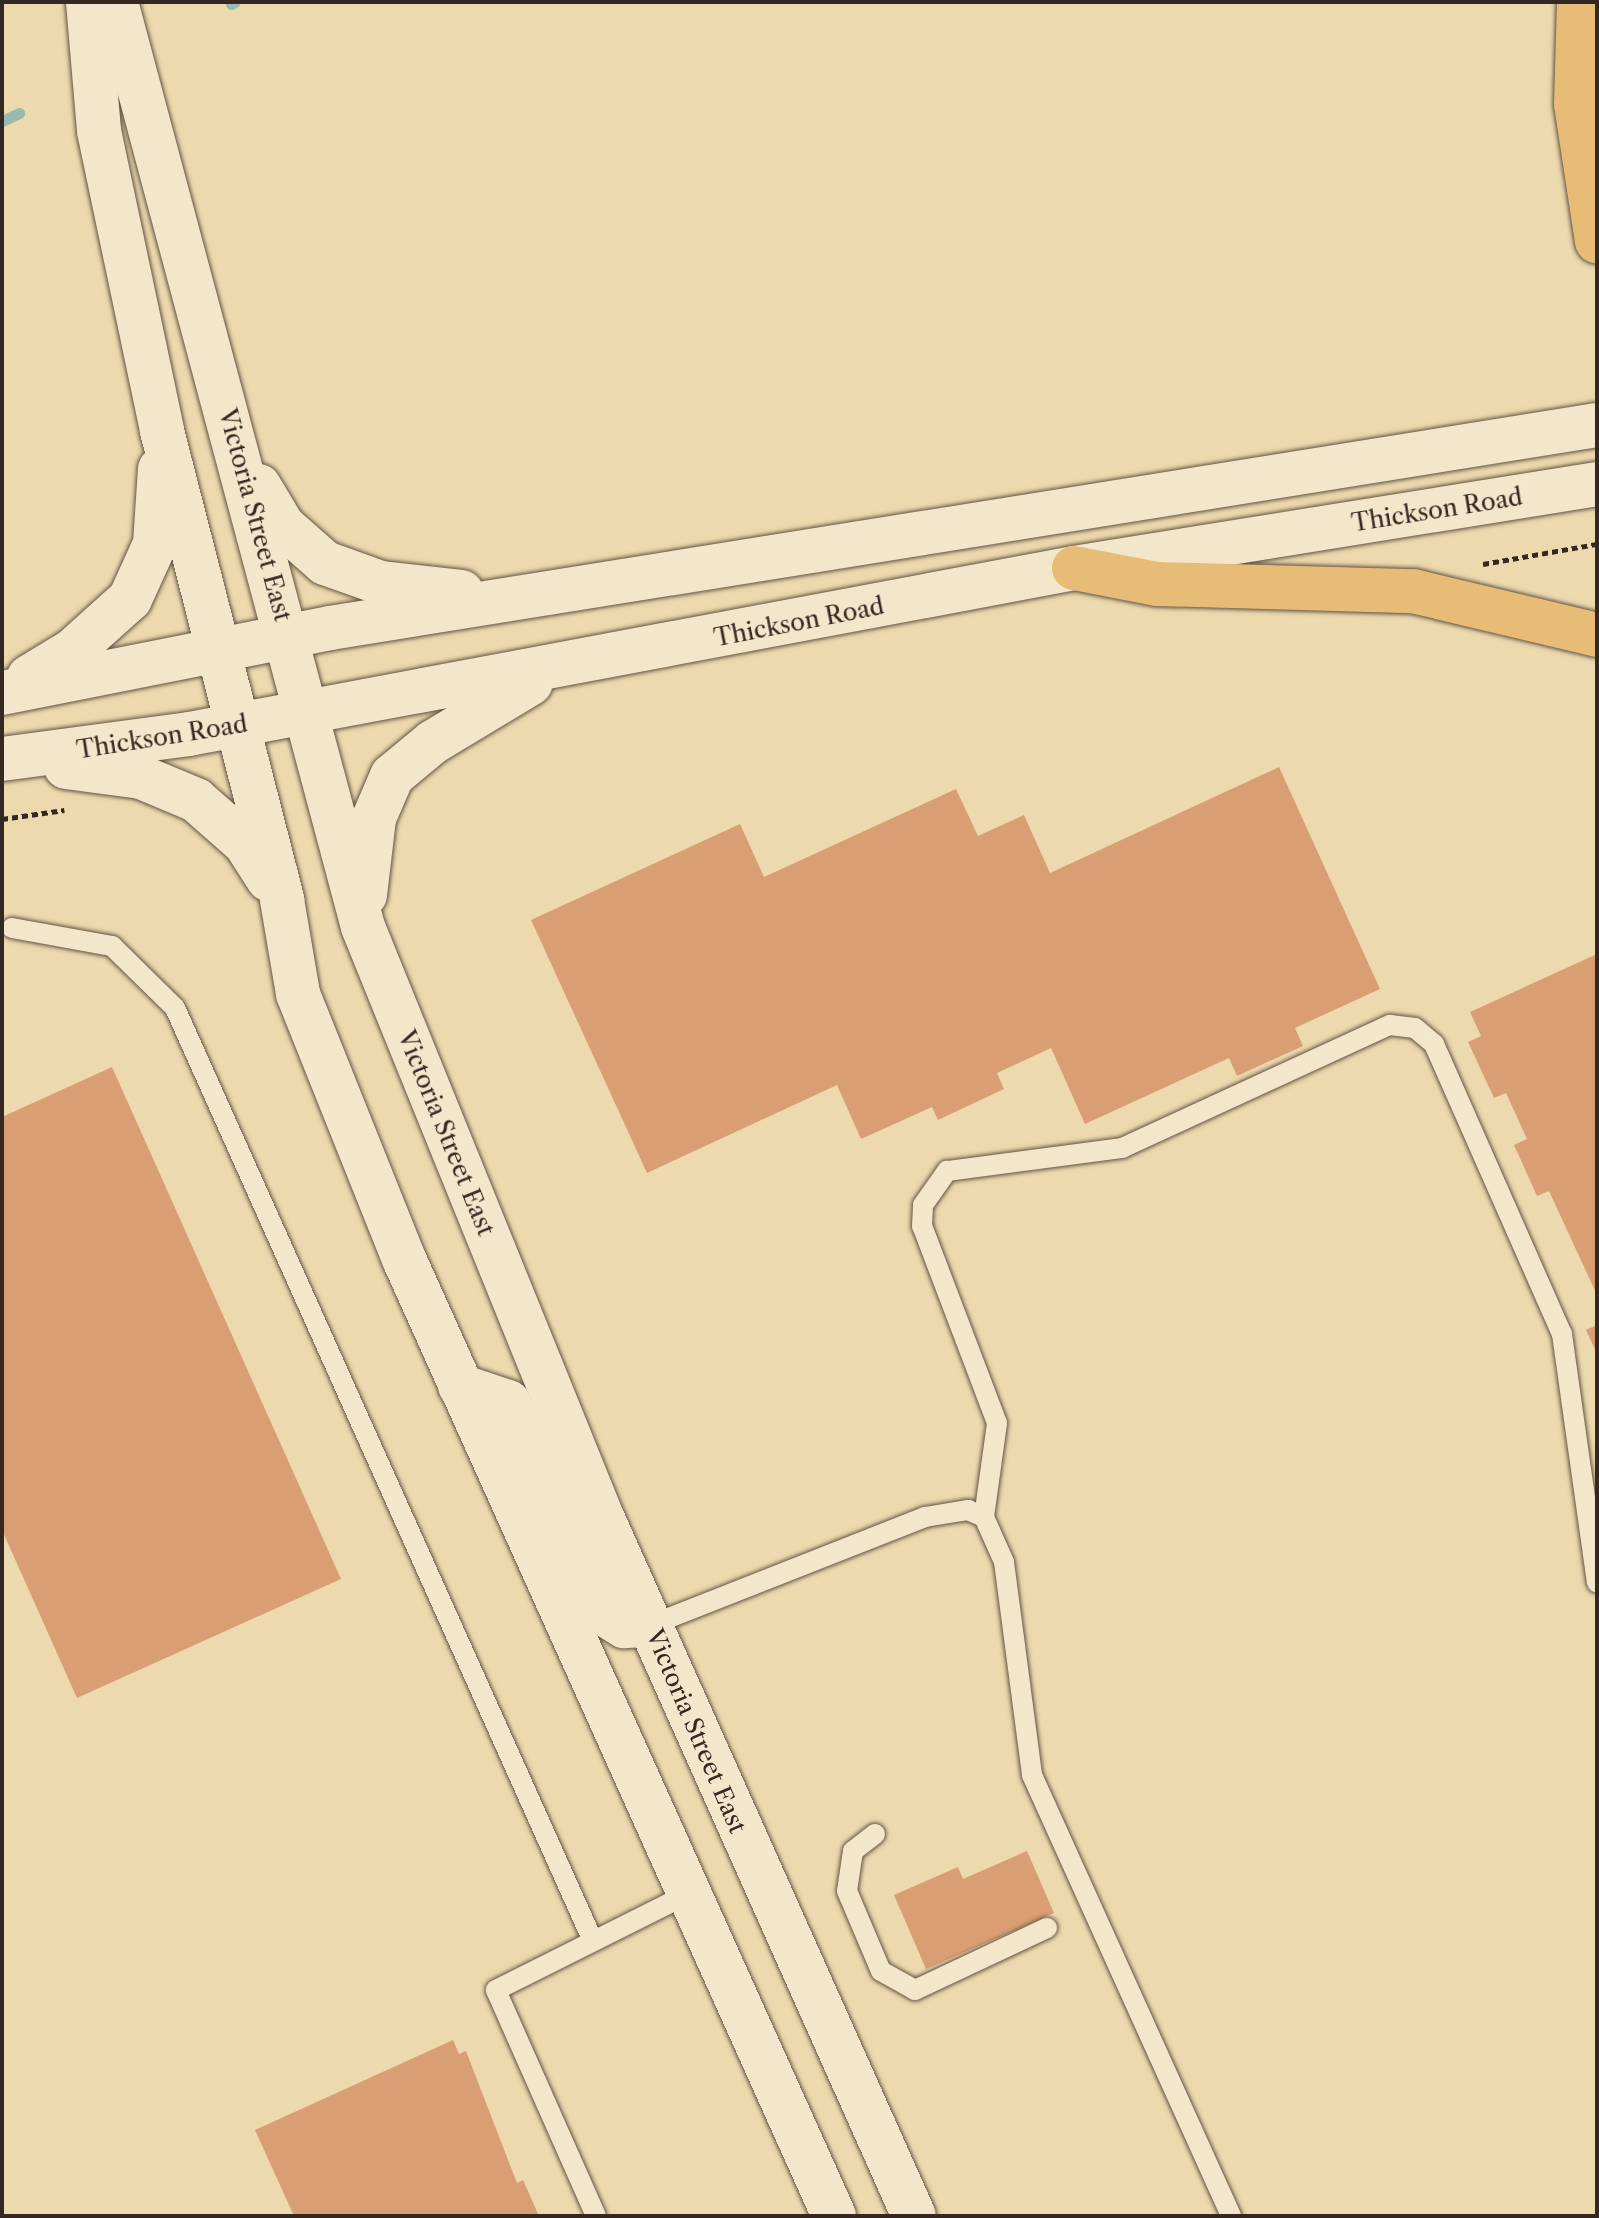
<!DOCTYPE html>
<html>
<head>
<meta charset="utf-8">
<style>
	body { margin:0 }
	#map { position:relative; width:1599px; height:2218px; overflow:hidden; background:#edd9ae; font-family:"Libre Caslon Text",serif }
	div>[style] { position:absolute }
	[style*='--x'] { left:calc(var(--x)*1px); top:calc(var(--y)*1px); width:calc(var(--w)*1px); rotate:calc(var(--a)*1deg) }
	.stream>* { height:11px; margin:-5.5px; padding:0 5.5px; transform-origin:5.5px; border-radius:5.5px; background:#99baac }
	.building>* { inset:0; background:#da9e74 }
	.path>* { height:5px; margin-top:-2.5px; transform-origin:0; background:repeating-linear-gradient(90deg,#352822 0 6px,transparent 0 10px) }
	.roads { filter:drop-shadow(0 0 2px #635445) drop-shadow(0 0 2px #635445) }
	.lane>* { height:20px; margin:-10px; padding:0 10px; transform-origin:10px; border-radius:10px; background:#f3e6ca }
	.secondary>* { height:44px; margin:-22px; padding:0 22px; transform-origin:22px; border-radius:22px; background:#f3e6ca }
	.highway>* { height:44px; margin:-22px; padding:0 22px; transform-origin:22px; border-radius:22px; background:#e6bc77 }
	span { translate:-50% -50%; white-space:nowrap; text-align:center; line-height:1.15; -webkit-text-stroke:8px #f3e6ca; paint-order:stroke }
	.street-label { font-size:24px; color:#352822 }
	.frame { position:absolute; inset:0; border:4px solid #352822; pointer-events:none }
</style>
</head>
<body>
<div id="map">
	<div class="stream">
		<div style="--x:231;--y:4;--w:4;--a:-27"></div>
		<div style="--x:2;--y:121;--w:19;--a:-25"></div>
	</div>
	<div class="building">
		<div style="clip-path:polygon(1279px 767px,1380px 989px,1295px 1028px,1303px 1046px,1237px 1076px,1229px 1058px,1085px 1124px,1051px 1048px,997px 1073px,1004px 1089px,938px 1120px,932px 1107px,861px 1139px,837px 1085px,647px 1173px,531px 920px,740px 824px,764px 877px,956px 789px,978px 836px,1024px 815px,1050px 873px)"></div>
		<div style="clip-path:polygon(1597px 954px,1597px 1295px,1549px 1191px,1537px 1196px,1514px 1145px,1527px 1139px,1506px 1093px,1494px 1098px,1468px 1042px,1481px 1036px,1470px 1012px)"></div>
		<div style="clip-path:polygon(112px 1067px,341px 1579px,77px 1698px,2px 1530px,2px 1117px)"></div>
		<div style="clip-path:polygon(1597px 1325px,1597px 1354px,1586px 1330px)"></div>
		<div style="clip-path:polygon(1027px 1851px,1054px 1913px,926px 1969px,894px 1895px,958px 1867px,963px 1879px)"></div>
		<div style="clip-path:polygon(453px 2040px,459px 2054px,466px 2051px,517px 2183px,523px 2180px,539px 2216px,294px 2216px,255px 2130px)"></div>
	</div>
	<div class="path">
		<div style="--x:1483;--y:564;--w:116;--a:-10"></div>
		<div style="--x:2;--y:819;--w:63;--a:-8.3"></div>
	</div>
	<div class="roads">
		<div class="lane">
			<div style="--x:12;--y:928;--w:102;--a:10.2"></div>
			<div style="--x:112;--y:946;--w:88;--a:44.5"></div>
			<div style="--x:175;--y:1008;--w:1022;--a:65.87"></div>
			<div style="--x:984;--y:1517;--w:49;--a:66"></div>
			<div style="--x:1004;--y:1562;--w:215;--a:82.5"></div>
			<div style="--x:1032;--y:1775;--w:484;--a:65.7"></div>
			<div style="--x:651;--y:1625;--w:295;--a:-21.5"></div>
			<div style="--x:925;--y:1517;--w:44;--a:-9.2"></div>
			<div style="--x:968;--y:1510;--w:17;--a:24"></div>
			<div style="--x:984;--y:1517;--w:95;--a:-82.1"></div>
			<div style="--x:997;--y:1423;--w:211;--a:-110.8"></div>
			<div style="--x:922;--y:1226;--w:21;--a:-87"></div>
			<div style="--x:923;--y:1205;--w:42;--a:-54.8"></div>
			<div style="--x:947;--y:1171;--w:177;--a:-7.5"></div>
			<div style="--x:1122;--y:1148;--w:295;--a:-24.7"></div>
			<div style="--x:1390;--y:1025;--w:25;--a:7"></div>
			<div style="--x:1415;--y:1028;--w:25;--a:40"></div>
			<div style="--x:1434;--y:1044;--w:317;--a:66.2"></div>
			<div style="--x:1562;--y:1334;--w:251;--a:82"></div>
			<div style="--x:875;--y:1834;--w:28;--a:142"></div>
			<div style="--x:853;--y:1851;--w:40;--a:98.5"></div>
			<div style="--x:847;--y:1891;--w:87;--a:67"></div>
			<div style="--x:881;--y:1971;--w:39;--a:29"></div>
			<div style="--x:915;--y:1990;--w:146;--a:-25.2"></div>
			<div style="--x:596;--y:2216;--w:247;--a:-113.9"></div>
			<div style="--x:496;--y:1990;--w:210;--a:-26.6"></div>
		</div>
		<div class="secondary">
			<div style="--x:88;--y:2;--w:129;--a:85.1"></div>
			<div style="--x:99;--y:131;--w:307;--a:78.1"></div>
			<div style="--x:162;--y:431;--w:484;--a:75.6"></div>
			<div style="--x:282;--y:900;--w:95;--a:80.3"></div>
			<div style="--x:298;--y:994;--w:285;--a:68.2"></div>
			<div style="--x:404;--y:1259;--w:1049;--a:65.8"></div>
			<div style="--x:116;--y:2;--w:957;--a:75.05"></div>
			<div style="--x:363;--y:927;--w:637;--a:67.95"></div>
			<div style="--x:602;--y:1517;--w:765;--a:65.95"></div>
			<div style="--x:259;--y:486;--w:47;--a:59"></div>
			<div style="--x:283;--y:526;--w:56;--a:41.4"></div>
			<div style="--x:325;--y:563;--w:59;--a:19.7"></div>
			<div style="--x:381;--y:583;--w:81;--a:6.3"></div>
			<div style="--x:29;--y:677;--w:50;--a:-31.2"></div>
			<div style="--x:72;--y:651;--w:78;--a:-41.9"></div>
			<div style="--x:130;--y:599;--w:60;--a:-65.6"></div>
			<div style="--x:155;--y:544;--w:75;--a:-86.2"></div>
			<div style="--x:2;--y:693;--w:334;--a:-11.2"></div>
			<div style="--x:330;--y:628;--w:1283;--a:-9.1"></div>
			<div style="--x:2;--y:759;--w:189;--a:-7.6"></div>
			<div style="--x:189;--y:734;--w:900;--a:-10.62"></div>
			<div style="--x:1074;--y:568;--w:530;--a:-9.12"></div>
			<div style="--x:66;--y:767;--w:76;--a:7.6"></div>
			<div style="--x:141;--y:777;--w:60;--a:22.7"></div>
			<div style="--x:196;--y:800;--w:65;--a:41.3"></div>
			<div style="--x:245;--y:843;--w:43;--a:57.4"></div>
			<div style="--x:365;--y:895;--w:78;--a:-83.3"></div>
			<div style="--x:374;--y:818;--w:46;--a:-66.8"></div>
			<div style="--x:392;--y:776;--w:53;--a:-39.7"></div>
			<div style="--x:433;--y:742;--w:114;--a:-31"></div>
			<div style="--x:460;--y:1386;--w:51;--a:18.4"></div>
			<div style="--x:508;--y:1402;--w:231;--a:65.8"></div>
			<div style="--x:603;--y:1613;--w:25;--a:32"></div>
			<div style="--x:624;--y:1626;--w:27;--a:-2"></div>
		</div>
		<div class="highway">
			<div style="--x:1579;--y:2;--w:102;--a:91.7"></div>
			<div style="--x:1576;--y:104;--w:139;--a:81.3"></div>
			<div style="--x:1074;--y:568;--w:85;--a:10.9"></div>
			<div style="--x:1157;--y:584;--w:256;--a:1.6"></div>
			<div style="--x:1413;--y:591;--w:189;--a:13.4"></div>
		</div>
	</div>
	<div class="street-label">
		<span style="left:1437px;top:510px;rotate:-9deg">Thickson Road</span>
		<span style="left:255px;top:515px;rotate:75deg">Victoria Street East</span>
		<span style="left:799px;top:622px;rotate:-11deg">Thickson Road</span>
		<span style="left:162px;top:737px;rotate:-9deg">Thickson Road</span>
		<span style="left:446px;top:1133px;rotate:68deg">Victoria Street East</span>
		<span style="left:696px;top:1731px;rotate:67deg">Victoria Street East</span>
	</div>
	<div class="frame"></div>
</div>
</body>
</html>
